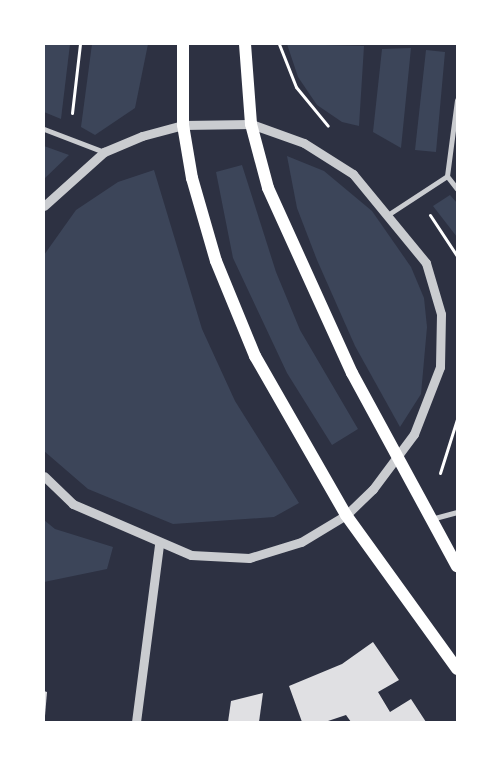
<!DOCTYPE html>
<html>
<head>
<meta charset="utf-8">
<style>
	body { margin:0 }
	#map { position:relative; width:501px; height:766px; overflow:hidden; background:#2d3142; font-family:"Varela Round",sans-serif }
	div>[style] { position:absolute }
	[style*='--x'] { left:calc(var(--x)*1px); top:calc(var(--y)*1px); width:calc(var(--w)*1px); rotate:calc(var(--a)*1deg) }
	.green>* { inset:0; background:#3c4559 }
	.building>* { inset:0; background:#e0e0e3 }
	.path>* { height:3px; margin:-1.5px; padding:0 1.5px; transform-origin:1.5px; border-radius:1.5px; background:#fff }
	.minor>* { height:5px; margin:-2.5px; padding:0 2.5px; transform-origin:2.5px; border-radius:2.5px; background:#caccd0 }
	.tertiary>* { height:9px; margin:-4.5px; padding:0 4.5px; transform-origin:4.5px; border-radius:4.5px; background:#caccd0 }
	.primary>* { height:12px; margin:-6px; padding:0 6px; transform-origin:6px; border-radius:6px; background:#fff }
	span { translate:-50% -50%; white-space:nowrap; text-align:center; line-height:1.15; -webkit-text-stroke:4px #fff; paint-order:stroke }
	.frame { position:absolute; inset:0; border:45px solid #fff; pointer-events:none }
</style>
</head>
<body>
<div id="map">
	<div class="green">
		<div style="clip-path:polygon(44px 44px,70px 44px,61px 119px,44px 112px)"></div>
		<div style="clip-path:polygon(92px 44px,148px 44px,135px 108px,95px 135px,81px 127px)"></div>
		<div style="clip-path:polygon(287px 44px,364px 46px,359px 126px,342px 122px,317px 105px,298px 77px)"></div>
		<div style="clip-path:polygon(411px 48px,401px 148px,373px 132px,382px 49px)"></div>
		<div style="clip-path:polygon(426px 50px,445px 52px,436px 152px,415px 150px)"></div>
		<div style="clip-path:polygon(44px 146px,69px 155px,44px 179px)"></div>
		<div style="clip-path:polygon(287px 156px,324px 171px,372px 211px,411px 267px,424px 298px,427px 327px,421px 394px,400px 427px,355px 346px,317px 260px,297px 208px)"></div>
		<div style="clip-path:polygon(242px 165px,276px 272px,300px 330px,358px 429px,332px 445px,287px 373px,233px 258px,216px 172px)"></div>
		<div style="clip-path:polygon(154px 170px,202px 329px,235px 401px,299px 503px,274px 517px,173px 524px,88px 489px,44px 451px,44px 255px,76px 210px,118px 182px)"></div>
		<div style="clip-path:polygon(450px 195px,457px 203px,457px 237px,433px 206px)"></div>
		<div style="clip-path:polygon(44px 520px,55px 529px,113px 547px,107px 569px,44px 582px)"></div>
	</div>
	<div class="building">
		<div style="clip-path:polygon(373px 642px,399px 680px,378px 692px,390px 712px,411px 699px,426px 722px,351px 722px,346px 715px,325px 722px,302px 722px,289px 686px,342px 664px)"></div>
		<div style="clip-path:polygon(44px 691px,47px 692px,45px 716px,44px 716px)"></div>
		<div style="clip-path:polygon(263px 693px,259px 722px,228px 722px,231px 701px)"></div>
	</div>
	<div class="path">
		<div style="--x:279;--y:44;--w:46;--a:68.4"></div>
		<div style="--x:296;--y:87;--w:50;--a:50.6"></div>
		<div style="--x:72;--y:113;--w:69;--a:-83.4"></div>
		<div style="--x:430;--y:215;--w:49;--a:56.6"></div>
		<div style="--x:440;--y:473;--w:57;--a:-72.5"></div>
	</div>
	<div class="minor">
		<div style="--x:457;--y:100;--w:77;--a:97.5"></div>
		<div style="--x:447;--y:176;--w:16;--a:52"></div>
		<div style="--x:44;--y:129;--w:64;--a:21"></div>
		<div style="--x:389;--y:214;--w:69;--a:-33.2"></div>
		<div style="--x:431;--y:519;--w:27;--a:-15"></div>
	</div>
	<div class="tertiary">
		<div style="--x:44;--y:206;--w:81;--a:-42"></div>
		<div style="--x:104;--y:152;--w:41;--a:-22.8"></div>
		<div style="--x:142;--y:136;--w:42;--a:-15"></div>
		<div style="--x:183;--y:125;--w:68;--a:-0.8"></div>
		<div style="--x:251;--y:124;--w:56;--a:19.7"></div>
		<div style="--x:304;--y:143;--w:58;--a:32.3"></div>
		<div style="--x:353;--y:174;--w:115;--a:50.6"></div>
		<div style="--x:426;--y:263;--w:53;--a:73.6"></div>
		<div style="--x:441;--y:314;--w:53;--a:91.1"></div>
		<div style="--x:440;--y:367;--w:72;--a:111.2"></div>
		<div style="--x:414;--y:434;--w:69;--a:126.7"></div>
		<div style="--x:373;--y:489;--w:37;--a:136"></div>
		<div style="--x:346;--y:515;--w:52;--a:149"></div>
		<div style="--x:301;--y:542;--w:54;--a:162.9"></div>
		<div style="--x:249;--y:558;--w:58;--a:-177"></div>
		<div style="--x:191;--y:555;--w:129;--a:-156.6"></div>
		<div style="--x:73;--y:504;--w:40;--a:-136"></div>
		<div style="--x:136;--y:722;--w:179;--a:-82.6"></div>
	</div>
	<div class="primary">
		<div style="--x:183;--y:44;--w:81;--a:90"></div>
		<div style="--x:183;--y:125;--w:54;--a:80.4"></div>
		<div style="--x:192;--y:178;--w:86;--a:73.9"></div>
		<div style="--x:216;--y:261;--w:103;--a:67.7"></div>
		<div style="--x:255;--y:356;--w:183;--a:60.2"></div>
		<div style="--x:346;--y:515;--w:190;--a:54.2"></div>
		<div style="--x:245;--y:44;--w:80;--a:85.7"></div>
		<div style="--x:251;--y:124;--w:66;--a:75.1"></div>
		<div style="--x:268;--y:188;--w:203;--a:65.6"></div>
		<div style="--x:352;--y:373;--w:220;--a:61.5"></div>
	</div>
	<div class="frame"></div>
</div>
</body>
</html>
